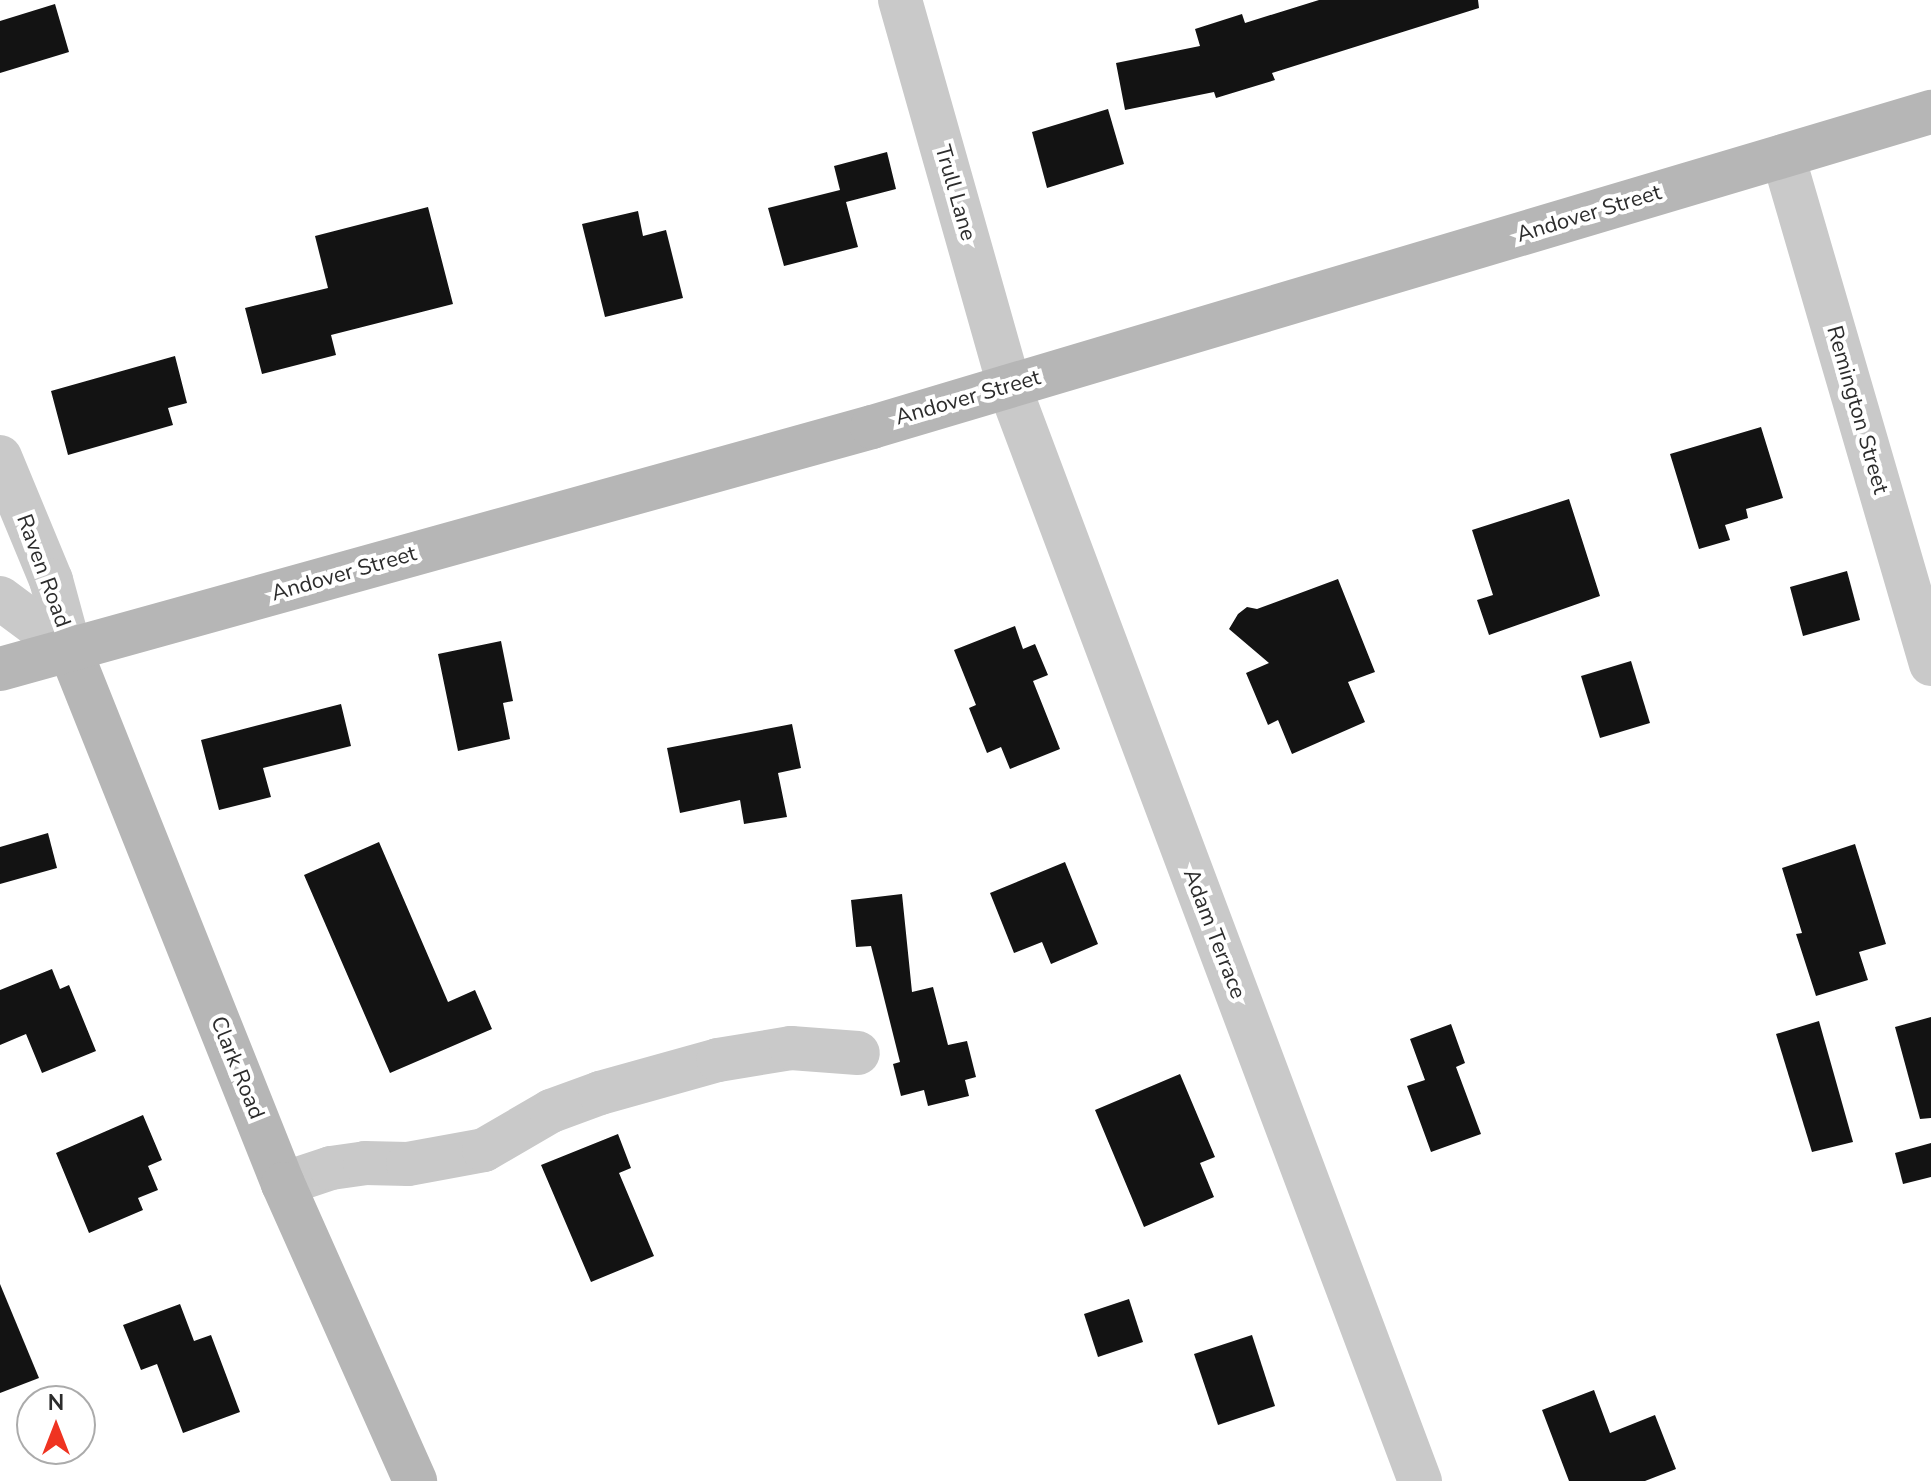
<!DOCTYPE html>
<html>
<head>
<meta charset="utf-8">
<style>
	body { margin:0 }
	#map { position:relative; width:1931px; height:1481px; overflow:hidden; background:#fff; font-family:"Nunito Sans",sans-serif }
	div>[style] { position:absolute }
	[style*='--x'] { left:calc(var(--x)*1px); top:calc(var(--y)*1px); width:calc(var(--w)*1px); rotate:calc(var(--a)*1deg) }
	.building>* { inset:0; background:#131313 }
	.street>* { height:44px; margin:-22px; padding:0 22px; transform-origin:22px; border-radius:22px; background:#c9c9c9 }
	.secondary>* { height:44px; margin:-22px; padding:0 22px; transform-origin:22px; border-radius:22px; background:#b6b6b6 }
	span { translate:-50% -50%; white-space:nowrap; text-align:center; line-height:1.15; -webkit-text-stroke:8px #fff; paint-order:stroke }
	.street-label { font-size:22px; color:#2c2c2c }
	.north { position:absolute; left:16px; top:1385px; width:80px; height:80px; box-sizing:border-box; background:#fff; border:2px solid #ababab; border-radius:50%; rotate:0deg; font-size:22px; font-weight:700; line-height:32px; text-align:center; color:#2c2c2c }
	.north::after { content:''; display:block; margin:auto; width:28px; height:36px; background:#ef3321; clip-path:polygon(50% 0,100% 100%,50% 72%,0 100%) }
</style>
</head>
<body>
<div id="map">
	<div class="building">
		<div style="clip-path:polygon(1319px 0,1478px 0,1479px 8px,1272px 73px,1275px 80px,1216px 98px,1214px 92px,1125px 110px,1116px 63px,1200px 46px,1195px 29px,1242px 14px,1245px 23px)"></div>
		<div style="clip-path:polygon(55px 4px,69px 52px,0 73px,0 21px)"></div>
		<div style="clip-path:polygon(1108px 109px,1124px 164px,1047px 188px,1032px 132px)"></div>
		<div style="clip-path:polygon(887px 152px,896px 189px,846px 202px,858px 247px,784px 266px,768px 208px,840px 190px,834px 166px)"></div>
		<div style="clip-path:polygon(428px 207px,453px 304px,331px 335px,336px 355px,262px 374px,245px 308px,328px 288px,315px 236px)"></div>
		<div style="clip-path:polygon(638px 211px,643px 236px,666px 230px,683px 298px,605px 317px,582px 224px)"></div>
		<div style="clip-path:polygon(175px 356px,187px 403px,168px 408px,173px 425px,68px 455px,51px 391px)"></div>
		<div style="clip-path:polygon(1761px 427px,1783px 498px,1746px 509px,1748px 518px,1725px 525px,1730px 540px,1699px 549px,1670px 454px)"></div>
		<div style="clip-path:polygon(1569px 499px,1600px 596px,1489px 635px,1477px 600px,1493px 595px,1472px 530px)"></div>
		<div style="clip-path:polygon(1847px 571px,1860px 620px,1803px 636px,1790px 587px)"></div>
		<div style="clip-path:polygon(1338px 579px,1375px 672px,1348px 682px,1365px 722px,1292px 754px,1278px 720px,1268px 725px,1246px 673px,1269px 663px,1229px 629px,1238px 614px,1247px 607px,1257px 609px)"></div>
		<div style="clip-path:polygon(1015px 626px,1023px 649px,1035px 644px,1048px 675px,1033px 681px,1060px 749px,1010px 769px,1001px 747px,987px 753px,969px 708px,976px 705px,954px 650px)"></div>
		<div style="clip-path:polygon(501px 641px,513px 701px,503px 703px,510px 739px,458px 751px,438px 654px)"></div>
		<div style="clip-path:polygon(1631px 661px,1650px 723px,1600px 738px,1581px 676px)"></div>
		<div style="clip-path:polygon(341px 704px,351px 746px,263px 768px,271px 797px,219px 810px,201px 740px)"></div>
		<div style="clip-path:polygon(792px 724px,801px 768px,778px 773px,787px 817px,744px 824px,740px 800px,680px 813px,667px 748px)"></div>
		<div style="clip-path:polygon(48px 833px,57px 868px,0 884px,0 847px)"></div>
		<div style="clip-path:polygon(379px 842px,448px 1002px,475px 990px,492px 1029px,390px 1073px,304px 875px)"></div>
		<div style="clip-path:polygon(1855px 844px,1886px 944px,1859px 952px,1868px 980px,1816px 996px,1796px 934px,1802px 933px,1782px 868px)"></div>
		<div style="clip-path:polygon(1065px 862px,1098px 944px,1051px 964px,1042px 942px,1014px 953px,990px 893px)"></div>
		<div style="clip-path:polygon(902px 894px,912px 992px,933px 987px,948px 1045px,967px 1041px,976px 1077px,965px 1080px,969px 1096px,928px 1106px,924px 1090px,901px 1096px,893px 1064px,900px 1062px,871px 946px,856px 947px,851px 900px)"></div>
		<div style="clip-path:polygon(52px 969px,60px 989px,69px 985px,96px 1051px,42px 1073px,26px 1034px,0 1045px,0 990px)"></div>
		<div style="clip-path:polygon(1931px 1017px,1931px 1118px,1920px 1119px,1895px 1027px)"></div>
		<div style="clip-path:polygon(1819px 1021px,1853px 1142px,1812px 1152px,1776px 1034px)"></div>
		<div style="clip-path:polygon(1451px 1024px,1465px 1063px,1456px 1067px,1481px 1134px,1431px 1152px,1407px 1086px,1425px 1080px,1410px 1039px)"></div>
		<div style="clip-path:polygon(1180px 1074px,1215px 1157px,1200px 1163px,1214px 1197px,1144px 1227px,1095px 1110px)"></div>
		<div style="clip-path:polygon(143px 1115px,162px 1160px,148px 1166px,158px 1190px,138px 1198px,143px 1210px,89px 1233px,56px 1153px)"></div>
		<div style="clip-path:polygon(618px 1134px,631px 1168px,619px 1173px,654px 1256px,591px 1282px,541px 1165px)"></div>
		<div style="clip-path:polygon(1931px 1143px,1931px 1177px,1903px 1184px,1895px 1153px)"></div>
		<div style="clip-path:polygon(0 1284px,39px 1378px,0 1393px)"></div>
		<div style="clip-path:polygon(1129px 1299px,1143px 1342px,1098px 1357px,1084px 1314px)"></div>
		<div style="clip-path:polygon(180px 1304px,194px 1341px,211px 1335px,240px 1412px,183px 1433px,157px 1364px,141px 1370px,123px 1325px)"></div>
		<div style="clip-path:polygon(1252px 1335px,1275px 1406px,1218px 1425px,1194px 1354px)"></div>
		<div style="clip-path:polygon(1594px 1390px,1610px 1433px,1655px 1415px,1676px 1469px,1645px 1481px,1569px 1481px,1542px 1410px)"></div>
	</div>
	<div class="street">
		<div style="--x:900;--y:0;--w:401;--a:74.2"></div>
		<div style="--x:1009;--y:386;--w:1170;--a:69.43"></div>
		<div style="--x:1783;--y:156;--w:529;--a:73.76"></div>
		<div style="--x:0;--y:457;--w:133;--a:67.5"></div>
		<div style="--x:51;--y:580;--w:73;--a:74.8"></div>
		<div style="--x:0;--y:598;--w:87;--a:36.6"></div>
		<div style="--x:283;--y:1184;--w:51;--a:-18.4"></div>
		<div style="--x:331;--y:1168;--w:34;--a:-8"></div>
		<div style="--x:365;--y:1163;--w:43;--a:1.3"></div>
		<div style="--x:408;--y:1164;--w:77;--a:-10.4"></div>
		<div style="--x:484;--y:1150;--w:78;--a:-30.2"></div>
		<div style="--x:551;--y:1111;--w:52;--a:-20.2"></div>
		<div style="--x:600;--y:1093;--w:123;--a:-15.6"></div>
		<div style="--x:718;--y:1060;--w:74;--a:-9.3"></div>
		<div style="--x:791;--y:1048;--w:67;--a:4.3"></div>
	</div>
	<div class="secondary">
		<div style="--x:70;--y:650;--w:575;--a:68.25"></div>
		<div style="--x:283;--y:1184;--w:325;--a:66"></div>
		<div style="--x:0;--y:669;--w:905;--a:-15.51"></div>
		<div style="--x:872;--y:427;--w:1105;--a:-16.57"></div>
	</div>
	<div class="street-label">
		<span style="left:955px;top:193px;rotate:74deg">Trull Lane</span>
		<span style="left:1589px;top:214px;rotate:-17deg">Andover Street</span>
		<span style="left:968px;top:398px;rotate:-16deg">Andover Street</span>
		<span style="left:1857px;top:410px;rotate:74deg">Remington Street</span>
		<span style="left:43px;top:571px;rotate:70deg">Raven Road</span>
		<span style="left:344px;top:574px;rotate:-16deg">Andover Street</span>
		<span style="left:1214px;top:934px;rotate:69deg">Adam Terrace</span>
		<span style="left:237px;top:1068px;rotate:68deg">Clark Road</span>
	</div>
	<div class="north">N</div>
</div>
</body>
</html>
